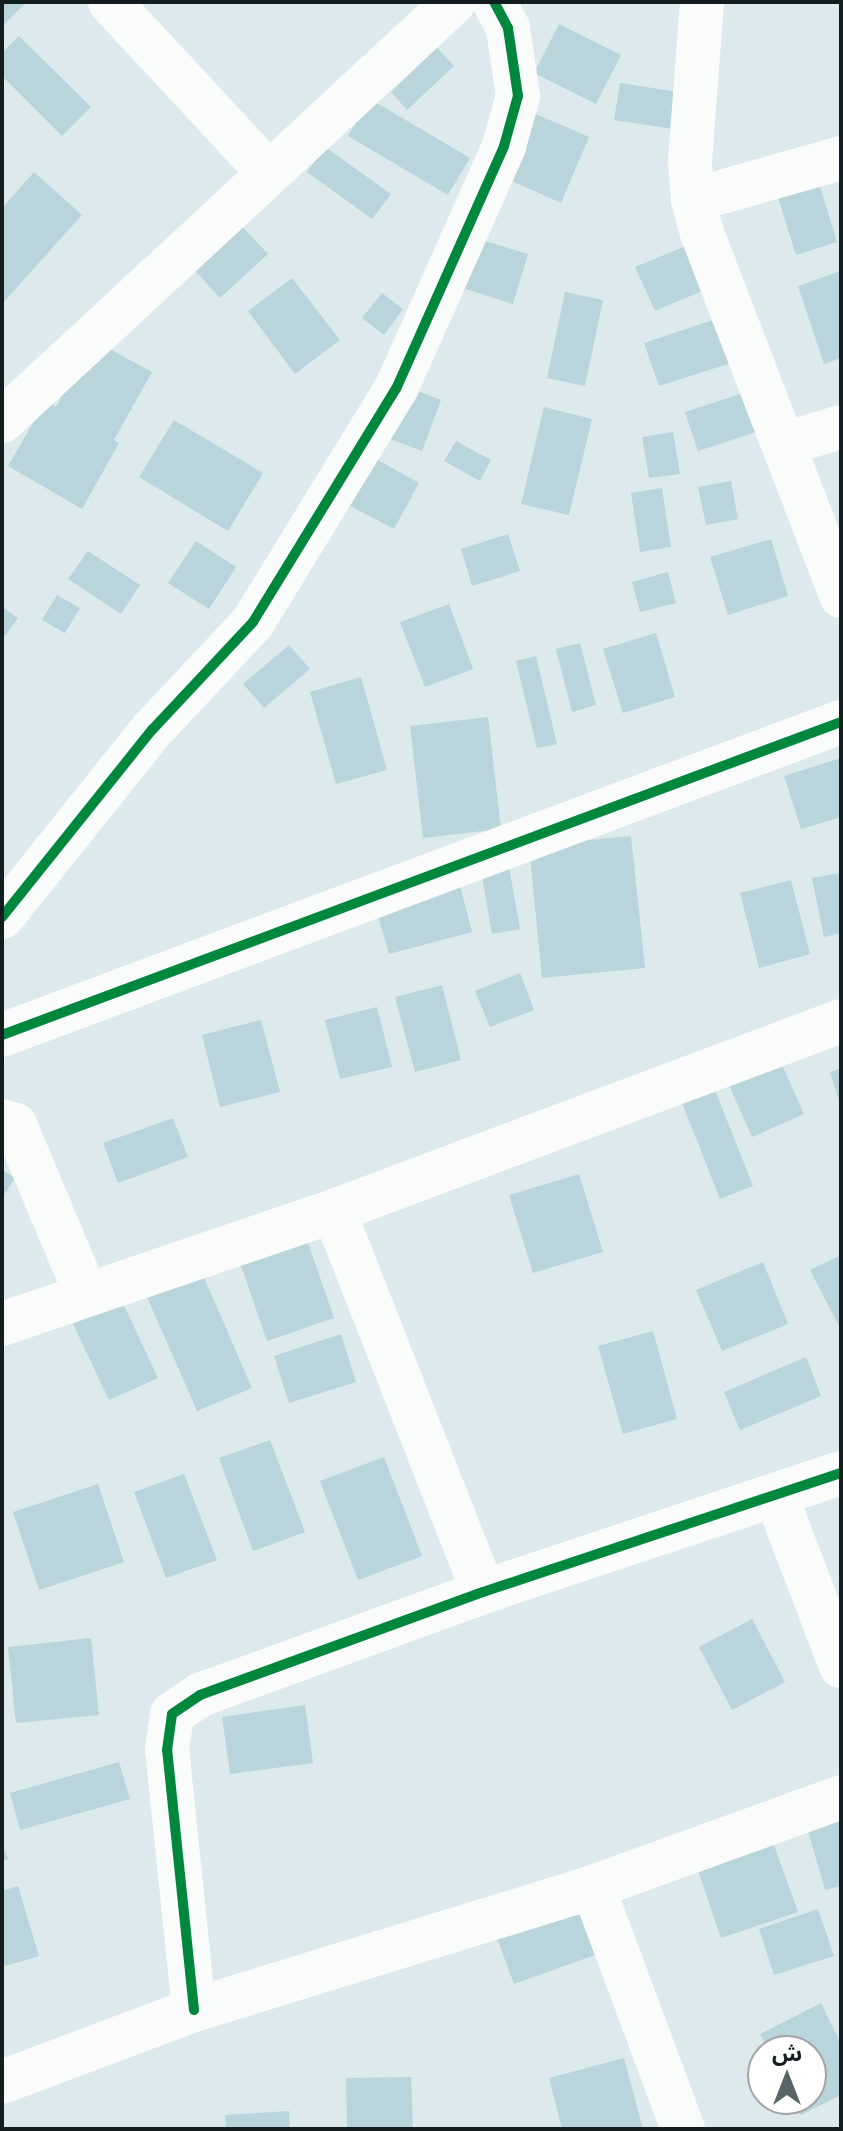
<!DOCTYPE html>
<html>
<head>
<meta charset="utf-8">
<style>
	body { margin:0 }
	#map { position:relative; width:843px; height:2131px; overflow:hidden; background:#dce9ed; font-family:Raleway,"Noto Sans Arabic",sans-serif }
	div>[style] { position:absolute }
	[style*='--x'] { left:calc(var(--x)*1px); top:calc(var(--y)*1px); width:calc(var(--w)*1px); rotate:calc(var(--a)*1deg) }
	.building>* { inset:0; background:#bad4db }
	.street>* { height:44px; margin:-22px; padding:0 22px; transform-origin:22px; border-radius:22px; background:#fafcfc }
	.cycleway>* { height:10px; margin:-5px; padding:0 5px; transform-origin:5px; border-radius:5px; background:#00873e }
	span { translate:-50% -50%; white-space:nowrap; text-align:center; line-height:1.15; -webkit-text-stroke:8px #fff; paint-order:stroke }
	.frame { position:absolute; inset:0; border:4px solid #131c1f; pointer-events:none }
	.north { position:absolute; left:747px; top:2035px; width:80px; height:80px; box-sizing:border-box; background:#fff; border:2px solid #a1a4a5; border-radius:50%; rotate:0deg; font-size:22px; font-weight:700; line-height:32px; text-align:center; color:#131c1f }
	.north::after { content:''; display:block; margin:auto; width:28px; height:36px; background:#596467; clip-path:polygon(50% 0,100% 100%,50% 72%,0 100%) }
</style>
</head>
<body>
<div id="map">
	<div class="building">
		<div style="clip-path:polygon(2px 2px,27px 2px,2px 26px)"></div>
		<div style="clip-path:polygon(559px 24px,621px 55px,596px 104px,534px 73px)"></div>
		<div style="clip-path:polygon(19px 36px,91px 107px,62px 136px,2px 76px,2px 53px)"></div>
		<div style="clip-path:polygon(437px 48px,454px 66px,407px 110px,391px 92px)"></div>
		<div style="clip-path:polygon(620px 83px,685px 93px,680px 130px,614px 120px)"></div>
		<div style="clip-path:polygon(370px 99px,470px 158px,448px 195px,348px 136px)"></div>
		<div style="clip-path:polygon(522px 108px,589px 137px,561px 203px,494px 173px)"></div>
		<div style="clip-path:polygon(325px 147px,391px 194px,372px 219px,307px 172px)"></div>
		<div style="clip-path:polygon(34px 172px,82px 215px,2px 304px,2px 208px)"></div>
		<div style="clip-path:polygon(816px 173px,837px 242px,796px 255px,774px 185px)"></div>
		<div style="clip-path:polygon(237px 221px,268px 254px,220px 298px,189px 264px)"></div>
		<div style="clip-path:polygon(472px 237px,528px 254px,513px 304px,456px 286px)"></div>
		<div style="clip-path:polygon(688px 245px,707px 289px,655px 311px,635px 267px)"></div>
		<div style="clip-path:polygon(841px 271px,841px 358px,824px 364px,798px 286px)"></div>
		<div style="clip-path:polygon(292px 278px,340px 340px,295px 374px,248px 311px)"></div>
		<div style="clip-path:polygon(565px 292px,603px 300px,585px 386px,547px 378px)"></div>
		<div style="clip-path:polygon(382px 293px,403px 309px,384px 335px,362px 318px)"></div>
		<div style="clip-path:polygon(719px 318px,734px 362px,659px 386px,644px 343px)"></div>
		<div style="clip-path:polygon(93px 340px,152px 372px,114px 440px,119px 443px,82px 509px,8px 466px,46px 401px,56px 407px)"></div>
		<div style="clip-path:polygon(394px 382px,441px 400px,422px 451px,374px 433px)"></div>
		<div style="clip-path:polygon(746px 392px,759px 431px,698px 451px,685px 412px)"></div>
		<div style="clip-path:polygon(544px 407px,592px 419px,569px 515px,521px 504px)"></div>
		<div style="clip-path:polygon(174px 420px,263px 473px,228px 531px,139px 477px)"></div>
		<div style="clip-path:polygon(673px 432px,680px 474px,649px 478px,642px 437px)"></div>
		<div style="clip-path:polygon(456px 441px,491px 460px,480px 481px,444px 461px)"></div>
		<div style="clip-path:polygon(369px 455px,419px 483px,394px 529px,343px 502px)"></div>
		<div style="clip-path:polygon(731px 481px,738px 519px,706px 525px,698px 487px)"></div>
		<div style="clip-path:polygon(662px 488px,671px 547px,640px 552px,631px 493px)"></div>
		<div style="clip-path:polygon(508px 534px,520px 571px,472px 586px,461px 549px)"></div>
		<div style="clip-path:polygon(771px 539px,788px 596px,728px 615px,710px 557px)"></div>
		<div style="clip-path:polygon(196px 541px,236px 567px,209px 609px,168px 583px)"></div>
		<div style="clip-path:polygon(88px 551px,140px 585px,121px 614px,68px 579px)"></div>
		<div style="clip-path:polygon(668px 572px,676px 603px,640px 612px,632px 582px)"></div>
		<div style="clip-path:polygon(57px 595px,80px 608px,65px 633px,42px 620px)"></div>
		<div style="clip-path:polygon(449px 604px,473px 669px,425px 687px,400px 622px)"></div>
		<div style="clip-path:polygon(2px 607px,18px 618px,2px 640px)"></div>
		<div style="clip-path:polygon(656px 633px,675px 697px,623px 713px,603px 649px)"></div>
		<div style="clip-path:polygon(580px 643px,596px 705px,572px 712px,556px 649px)"></div>
		<div style="clip-path:polygon(289px 645px,310px 669px,264px 708px,243px 684px)"></div>
		<div style="clip-path:polygon(536px 656px,557px 744px,537px 748px,516px 661px)"></div>
		<div style="clip-path:polygon(361px 677px,387px 770px,336px 784px,310px 692px)"></div>
		<div style="clip-path:polygon(488px 717px,501px 829px,423px 838px,410px 726px)"></div>
		<div style="clip-path:polygon(841px 758px,841px 817px,801px 829px,784px 776px)"></div>
		<div style="clip-path:polygon(631px 836px,645px 968px,542px 978px,529px 846px)"></div>
		<div style="clip-path:polygon(506px 850px,520px 929px,492px 934px,478px 854px)"></div>
		<div style="clip-path:polygon(841px 873px,841px 933px,824px 937px,812px 878px)"></div>
		<div style="clip-path:polygon(458px 878px,472px 932px,389px 954px,374px 902px)"></div>
		<div style="clip-path:polygon(791px 880px,810px 954px,759px 968px,740px 893px)"></div>
		<div style="clip-path:polygon(520px 973px,534px 1010px,490px 1027px,475px 991px)"></div>
		<div style="clip-path:polygon(442px 985px,461px 1060px,415px 1072px,395px 997px)"></div>
		<div style="clip-path:polygon(377px 1007px,392px 1067px,340px 1079px,325px 1020px)"></div>
		<div style="clip-path:polygon(261px 1020px,280px 1092px,220px 1107px,202px 1035px)"></div>
		<div style="clip-path:polygon(776px 1051px,804px 1114px,752px 1137px,724px 1074px)"></div>
		<div style="clip-path:polygon(704px 1062px,753px 1186px,720px 1199px,671px 1075px)"></div>
		<div style="clip-path:polygon(841px 1068px,841px 1104px,840px 1104px,830px 1072px)"></div>
		<div style="clip-path:polygon(173px 1118px,188px 1157px,118px 1183px,103px 1143px)"></div>
		<div style="clip-path:polygon(2px 1170px,15px 1178px,2px 1198px)"></div>
		<div style="clip-path:polygon(579px 1174px,603px 1252px,533px 1273px,509px 1195px)"></div>
		<div style="clip-path:polygon(304px 1231px,334px 1318px,267px 1341px,237px 1254px)"></div>
		<div style="clip-path:polygon(841px 1255px,841px 1330px,810px 1270px)"></div>
		<div style="clip-path:polygon(763px 1262px,788px 1324px,722px 1351px,696px 1290px)"></div>
		<div style="clip-path:polygon(199px 1266px,252px 1388px,197px 1411px,144px 1290px)"></div>
		<div style="clip-path:polygon(122px 1301px,158px 1378px,109px 1400px,73px 1324px)"></div>
		<div style="clip-path:polygon(653px 1331px,677px 1419px,623px 1434px,598px 1346px)"></div>
		<div style="clip-path:polygon(341px 1334px,356px 1382px,289px 1403px,274px 1356px)"></div>
		<div style="clip-path:polygon(806px 1357px,821px 1396px,740px 1430px,724px 1392px)"></div>
		<div style="clip-path:polygon(270px 1440px,305px 1532px,253px 1551px,219px 1458px)"></div>
		<div style="clip-path:polygon(384px 1457px,422px 1556px,358px 1580px,320px 1481px)"></div>
		<div style="clip-path:polygon(184px 1474px,217px 1560px,166px 1578px,134px 1492px)"></div>
		<div style="clip-path:polygon(98px 1484px,124px 1562px,39px 1590px,13px 1512px)"></div>
		<div style="clip-path:polygon(752px 1619px,785px 1682px,732px 1710px,699px 1647px)"></div>
		<div style="clip-path:polygon(91px 1638px,99px 1715px,16px 1723px,8px 1647px)"></div>
		<div style="clip-path:polygon(305px 1705px,313px 1763px,230px 1774px,222px 1717px)"></div>
		<div style="clip-path:polygon(119px 1762px,130px 1799px,20px 1830px,10px 1793px)"></div>
		<div style="clip-path:polygon(841px 1813px,841px 1886px,825px 1890px,806px 1824px)"></div>
		<div style="clip-path:polygon(2px 1842px,8px 1859px,2px 1861px)"></div>
		<div style="clip-path:polygon(774px 1845px,798px 1912px,721px 1938px,698px 1871px)"></div>
		<div style="clip-path:polygon(18px 1886px,39px 1956px,2px 1967px,2px 1891px)"></div>
		<div style="clip-path:polygon(576px 1904px,595px 1955px,514px 1984px,495px 1933px)"></div>
		<div style="clip-path:polygon(818px 1909px,834px 1956px,774px 1975px,759px 1929px)"></div>
		<div style="clip-path:polygon(821px 2003px,841px 2044px,841px 2095px,801px 2115px,793px 2099px,811px 2099px,811px 2051px,769px 2051px,760px 2034px)"></div>
		<div style="clip-path:polygon(624px 2058px,643px 2129px,562px 2129px,549px 2078px)"></div>
		<div style="clip-path:polygon(411px 2077px,413px 2129px,347px 2129px,346px 2078px)"></div>
		<div style="clip-path:polygon(289px 2111px,290px 2129px,226px 2129px,225px 2115px)"></div>
	</div>
	<div class="street">
		<div style="--x:110;--y:2;--w:233;--a:47.1"></div>
		<div style="--x:702;--y:2;--w:161;--a:94.3"></div>
		<div style="--x:690;--y:163;--w:37;--a:85"></div>
		<div style="--x:693;--y:200;--w:34;--a:75"></div>
		<div style="--x:702;--y:233;--w:389;--a:69"></div>
		<div style="--x:693;--y:200;--w:154;--a:-15.8"></div>
		<div style="--x:2;--y:421;--w:616;--a:-42.83"></div>
		<div style="--x:784;--y:444;--w:59;--a:-16.6"></div>
		<div style="--x:2;--y:917;--w:240;--a:-51.3"></div>
		<div style="--x:152;--y:730;--w:148;--a:-46.9"></div>
		<div style="--x:253;--y:622;--w:273;--a:-58.5"></div>
		<div style="--x:396;--y:389;--w:266;--a:-66"></div>
		<div style="--x:504;--y:146;--w:52;--a:-74.4"></div>
		<div style="--x:518;--y:96;--w:69;--a:-98.4"></div>
		<div style="--x:508;--y:28;--w:30;--a:-118"></div>
		<div style="--x:2;--y:1035;--w:895;--a:-20.46"></div>
		<div style="--x:2;--y:1121;--w:14;--a:17"></div>
		<div style="--x:15;--y:1125;--w:183;--a:67.2"></div>
		<div style="--x:334;--y:1211;--w:409;--a:68.6"></div>
		<div style="--x:2;--y:1324;--w:351;--a:-18.8"></div>
		<div style="--x:334;--y:1211;--w:541;--a:-20.54"></div>
		<div style="--x:776;--y:1496;--w:182;--a:69.1"></div>
		<div style="--x:593;--y:1887;--w:258;--a:69.6"></div>
		<div style="--x:194;--y:2010;--w:261;--a:-95.9"></div>
		<div style="--x:167;--y:1750;--w:36;--a:-82"></div>
		<div style="--x:172;--y:1714;--w:34;--a:-34"></div>
		<div style="--x:200;--y:1695;--w:301;--a:-20"></div>
		<div style="--x:483;--y:1592;--w:377;--a:-18.4"></div>
		<div style="--x:2;--y:2082;--w:205;--a:-20.6"></div>
		<div style="--x:194;--y:2010;--w:418;--a:-17.1"></div>
		<div style="--x:593;--y:1887;--w:264;--a:-19.9"></div>
	</div>
	<div class="cycleway">
		<div style="--x:2;--y:917;--w:240;--a:-51.3"></div>
		<div style="--x:152;--y:730;--w:148;--a:-46.9"></div>
		<div style="--x:253;--y:622;--w:273;--a:-58.5"></div>
		<div style="--x:396;--y:389;--w:266;--a:-66"></div>
		<div style="--x:504;--y:146;--w:52;--a:-74.4"></div>
		<div style="--x:518;--y:96;--w:69;--a:-98.4"></div>
		<div style="--x:508;--y:28;--w:30;--a:-118"></div>
		<div style="--x:2;--y:1035;--w:895;--a:-20.46"></div>
		<div style="--x:194;--y:2010;--w:261;--a:-95.9"></div>
		<div style="--x:167;--y:1750;--w:36;--a:-82"></div>
		<div style="--x:172;--y:1714;--w:34;--a:-34"></div>
		<div style="--x:200;--y:1695;--w:301;--a:-20"></div>
		<div style="--x:483;--y:1592;--w:377;--a:-18.4"></div>
	</div>
	<div class="frame"></div>
	<div class="north">ش</div>
</div>
</body>
</html>
